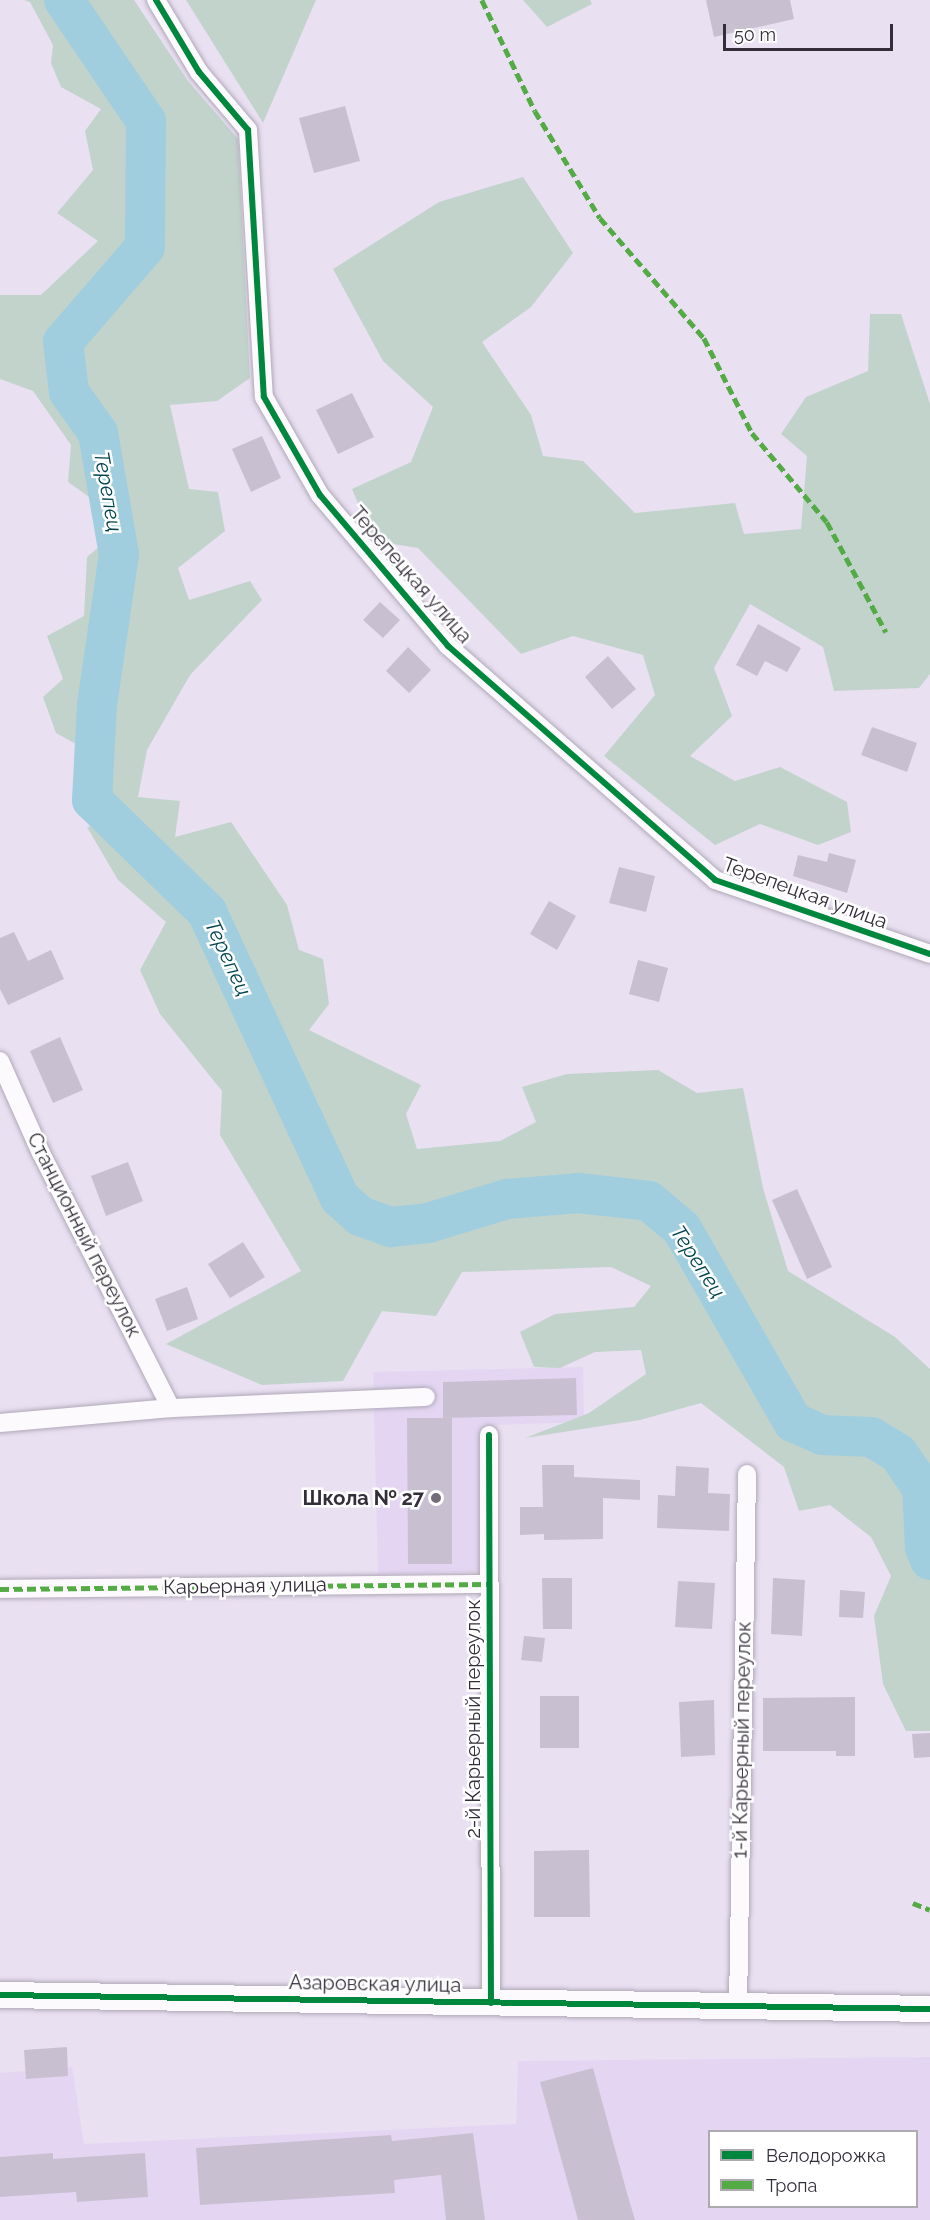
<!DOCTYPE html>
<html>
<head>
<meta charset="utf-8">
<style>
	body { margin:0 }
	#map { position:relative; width:930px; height:2220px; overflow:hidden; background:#e9e0f2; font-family:Raleway,sans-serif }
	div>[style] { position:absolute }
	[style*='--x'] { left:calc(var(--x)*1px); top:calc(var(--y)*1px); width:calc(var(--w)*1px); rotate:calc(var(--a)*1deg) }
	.built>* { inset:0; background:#e4d6f3 }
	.green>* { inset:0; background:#c2d3cc }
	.river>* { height:40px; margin:-20px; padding:0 20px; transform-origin:20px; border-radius:20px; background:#a0cede }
	.building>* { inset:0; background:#c8c0d0 }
	.roads { filter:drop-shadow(0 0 2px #afa8b7) drop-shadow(0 0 2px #afa8b7) }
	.street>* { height:18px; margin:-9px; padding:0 9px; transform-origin:9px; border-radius:9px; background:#fcfafd }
	.secondary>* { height:26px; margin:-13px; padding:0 13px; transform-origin:13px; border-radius:13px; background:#fcfafd }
	.quiet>* { height:4.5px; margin-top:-2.25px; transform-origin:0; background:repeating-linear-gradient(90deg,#54ab46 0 9px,transparent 0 13.5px) }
	.cycleway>* { height:6px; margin:-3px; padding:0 3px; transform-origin:3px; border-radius:3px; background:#00873e }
	.dots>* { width:16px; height:16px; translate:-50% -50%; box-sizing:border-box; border:3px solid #fff; border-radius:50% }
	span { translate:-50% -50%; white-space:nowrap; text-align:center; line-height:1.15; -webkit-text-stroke:5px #fff; paint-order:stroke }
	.street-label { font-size:20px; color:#342e3a }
	.poi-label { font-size:20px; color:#342e3a; font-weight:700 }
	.right { translate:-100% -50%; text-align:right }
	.water-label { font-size:21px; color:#01444f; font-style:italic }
	.legend { position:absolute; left:708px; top:2130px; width:210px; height:78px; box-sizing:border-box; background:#fff; border:2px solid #aeabb0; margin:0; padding:8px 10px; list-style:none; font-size:18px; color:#342e3a }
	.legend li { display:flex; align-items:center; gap:12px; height:30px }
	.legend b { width:30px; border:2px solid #aeabb0 }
	.scale { position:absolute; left:723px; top:24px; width:170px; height:27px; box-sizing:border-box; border:3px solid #342e3a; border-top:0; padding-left:8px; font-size:18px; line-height:21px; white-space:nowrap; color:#342e3a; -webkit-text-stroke:4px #fff; paint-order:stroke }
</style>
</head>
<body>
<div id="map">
	<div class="built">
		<div style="clip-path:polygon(583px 1367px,584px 1422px,493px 1425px,497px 1571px,378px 1574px,373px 1372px)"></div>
		<div style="clip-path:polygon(evenodd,930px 2057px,930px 2220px,0 2220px,0 2073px,72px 2067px,84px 2144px,516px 2124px,518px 2061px,930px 2057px,710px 2132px,916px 2132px,916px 2206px,710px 2206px,710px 2132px)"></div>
	</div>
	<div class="green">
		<div style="clip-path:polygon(24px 0,134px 0,188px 81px,238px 139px,250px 378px,217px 401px,170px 405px,189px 489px,218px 492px,225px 531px,178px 568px,189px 600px,250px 581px,262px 600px,190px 675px,147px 750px,138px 797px,180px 801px,175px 837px,231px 822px,287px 905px,299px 950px,323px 959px,329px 1004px,309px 1030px,421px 1085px,406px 1114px,417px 1149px,500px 1141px,536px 1122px,522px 1087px,567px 1074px,658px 1070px,697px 1093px,743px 1088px,763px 1188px,788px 1271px,895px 1337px,930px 1369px,930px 1731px,906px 1731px,883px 1684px,874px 1616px,891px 1576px,871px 1537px,830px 1505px,799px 1511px,784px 1467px,701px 1403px,640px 1420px,525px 1438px,589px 1413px,646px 1374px,641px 1350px,595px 1352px,560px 1368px,534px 1367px,520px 1332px,555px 1314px,634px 1307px,651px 1286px,611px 1267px,462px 1272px,436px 1316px,382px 1311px,343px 1381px,262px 1385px,166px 1344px,301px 1271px,220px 1135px,222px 1091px,160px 1014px,140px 970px,166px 922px,118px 880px,87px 827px,130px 823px,108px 794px,109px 762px,56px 733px,43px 697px,63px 679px,47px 636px,84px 616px,87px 557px,99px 547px,92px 499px,68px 482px,71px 445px,33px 391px,0 379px,0 295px,41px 295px,98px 241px,57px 213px,93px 170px,85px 131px,101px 109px,61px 87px,51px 63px,53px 45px,30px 2px)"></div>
		<div style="clip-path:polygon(186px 0,316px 0,263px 123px)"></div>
		<div style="clip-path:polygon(523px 0,590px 0,592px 4px,547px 27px)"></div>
		<div style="clip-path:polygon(523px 177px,573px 253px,531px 307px,482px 342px,531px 415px,543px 456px,583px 461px,635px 513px,735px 503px,744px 534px,801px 529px,807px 456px,781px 434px,806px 397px,868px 371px,870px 314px,901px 314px,930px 404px,930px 674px,919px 688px,834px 691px,823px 647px,750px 604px,714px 668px,732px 716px,690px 756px,735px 781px,780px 767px,847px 802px,851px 832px,818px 845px,760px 824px,715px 845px,604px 756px,655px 695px,643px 655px,573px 636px,521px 654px,418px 548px,374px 541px,352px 489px,411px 462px,433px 407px,383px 361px,333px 269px,439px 202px)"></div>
	</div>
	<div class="river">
		<div style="--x:64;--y:0;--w:146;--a:55.9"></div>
		<div style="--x:146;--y:121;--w:126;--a:90.5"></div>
		<div style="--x:145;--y:247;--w:125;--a:130.8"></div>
		<div style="--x:63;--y:342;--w:50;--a:83.2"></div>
		<div style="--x:69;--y:392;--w:50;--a:54.7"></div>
		<div style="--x:98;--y:433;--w:123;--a:80.2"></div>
		<div style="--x:119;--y:554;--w:153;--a:98.3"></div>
		<div style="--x:97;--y:705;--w:95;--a:93"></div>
		<div style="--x:92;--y:800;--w:161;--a:44.2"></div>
		<div style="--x:207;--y:912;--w:315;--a:65.1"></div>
		<div style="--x:340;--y:1198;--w:27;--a:42"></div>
		<div style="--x:360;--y:1216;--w:33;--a:20"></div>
		<div style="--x:391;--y:1227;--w:37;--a:-6"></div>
		<div style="--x:428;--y:1223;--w:83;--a:-16.9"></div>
		<div style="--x:507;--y:1199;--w:71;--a:-4.8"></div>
		<div style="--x:578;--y:1193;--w:71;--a:6.4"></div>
		<div style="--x:649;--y:1201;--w:43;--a:40.3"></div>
		<div style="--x:682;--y:1229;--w:223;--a:60.1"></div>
		<div style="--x:793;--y:1422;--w:32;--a:24"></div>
		<div style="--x:822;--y:1435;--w:49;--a:2.3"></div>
		<div style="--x:871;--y:1437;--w:31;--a:31"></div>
		<div style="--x:898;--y:1453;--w:42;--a:55.6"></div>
		<div style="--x:922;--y:1488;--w:59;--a:87.1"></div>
		<div style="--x:925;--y:1547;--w:14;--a:69"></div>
	</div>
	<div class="building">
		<div style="clip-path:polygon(706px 0,790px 0,794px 19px,714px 37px)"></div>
		<div style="clip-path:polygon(345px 106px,360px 161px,314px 173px,299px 118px)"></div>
		<div style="clip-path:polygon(352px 393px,374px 437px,338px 454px,316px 410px)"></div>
		<div style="clip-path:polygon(262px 436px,281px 478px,251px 492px,232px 449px)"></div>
		<div style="clip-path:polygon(380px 602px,400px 620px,383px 638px,363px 620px)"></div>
		<div style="clip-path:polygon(758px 624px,801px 648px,787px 672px,765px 661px,757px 676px,736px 665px)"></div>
		<div style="clip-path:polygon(408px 647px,431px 670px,409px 693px,386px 671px)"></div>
		<div style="clip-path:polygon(608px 656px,636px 689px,612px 709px,585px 677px)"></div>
		<div style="clip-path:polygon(872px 727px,917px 743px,907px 772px,861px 755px)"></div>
		<div style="clip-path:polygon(829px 853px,856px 860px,847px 893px,793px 876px,798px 855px,827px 862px)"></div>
		<div style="clip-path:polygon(619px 867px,655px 876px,646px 912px,609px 903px)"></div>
		<div style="clip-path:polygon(549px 901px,576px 916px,557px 950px,530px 934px)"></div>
		<div style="clip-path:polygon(14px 932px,28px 961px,51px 950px,64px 979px,8px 1005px,0 989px,0 938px)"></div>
		<div style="clip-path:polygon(638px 960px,668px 968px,659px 1002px,629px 994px)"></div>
		<div style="clip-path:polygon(60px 1037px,83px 1090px,53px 1103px,30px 1051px)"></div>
		<div style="clip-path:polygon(128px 1162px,143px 1201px,106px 1216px,91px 1176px)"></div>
		<div style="clip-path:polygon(797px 1189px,832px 1267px,807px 1279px,772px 1200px)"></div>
		<div style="clip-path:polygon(243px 1242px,265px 1277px,230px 1298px,208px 1264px)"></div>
		<div style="clip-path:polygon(187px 1287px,198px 1319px,167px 1331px,155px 1299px)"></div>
		<div style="clip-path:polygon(576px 1378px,577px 1415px,443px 1418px,443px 1382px)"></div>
		<div style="clip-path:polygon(407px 1418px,452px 1418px,452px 1564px,408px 1564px)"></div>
		<div style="clip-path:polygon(542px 1465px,574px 1465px,574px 1477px,640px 1480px,640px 1500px,603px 1498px,603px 1539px,544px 1540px,544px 1534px,520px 1535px,520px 1507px,543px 1507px)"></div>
		<div style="clip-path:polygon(676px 1466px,709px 1468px,708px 1493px,730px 1494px,729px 1531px,657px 1528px,658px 1495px,675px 1496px)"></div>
		<div style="clip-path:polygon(542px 1578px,572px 1578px,572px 1629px,543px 1629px)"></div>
		<div style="clip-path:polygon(773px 1578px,805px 1580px,802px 1636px,771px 1634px)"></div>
		<div style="clip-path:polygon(678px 1581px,715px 1583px,712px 1629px,675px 1627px)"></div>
		<div style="clip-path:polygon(840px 1590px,865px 1592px,863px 1618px,839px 1617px)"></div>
		<div style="clip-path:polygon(524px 1636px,545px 1638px,542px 1662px,521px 1660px)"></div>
		<div style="clip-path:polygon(540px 1696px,579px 1696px,579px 1748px,540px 1748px)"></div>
		<div style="clip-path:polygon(855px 1697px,855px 1756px,836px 1756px,836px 1751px,763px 1751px,763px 1698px)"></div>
		<div style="clip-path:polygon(714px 1700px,715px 1755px,681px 1757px,679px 1702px)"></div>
		<div style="clip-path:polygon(930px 1733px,930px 1757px,914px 1758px,912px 1734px)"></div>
		<div style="clip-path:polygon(589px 1850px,590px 1917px,534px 1917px,534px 1851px)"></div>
		<div style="clip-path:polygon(67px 2047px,68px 2076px,26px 2079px,24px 2050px)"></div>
		<div style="clip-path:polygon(593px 2068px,627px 2193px,635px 2220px,578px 2220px,540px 2082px)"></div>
		<div style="clip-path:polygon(473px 2133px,485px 2220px,446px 2220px,441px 2175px,394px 2180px,395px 2193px,200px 2205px,196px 2148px,391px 2135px,392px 2141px)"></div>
		<div style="clip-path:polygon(53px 2153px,53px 2159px,145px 2153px,148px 2197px,77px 2202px,76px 2192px,0 2197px,0 2157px)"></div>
	</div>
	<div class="roads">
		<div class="street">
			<div style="--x:156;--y:0;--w:84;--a:59.2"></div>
			<div style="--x:199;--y:72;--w:76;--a:49.8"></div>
			<div style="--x:248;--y:130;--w:267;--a:86.6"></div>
			<div style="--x:264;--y:397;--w:113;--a:60.3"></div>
			<div style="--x:320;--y:495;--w:198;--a:49.7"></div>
			<div style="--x:448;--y:646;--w:355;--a:41.2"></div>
			<div style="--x:715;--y:880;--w:227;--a:19"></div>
			<div style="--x:0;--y:1061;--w:101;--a:66"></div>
			<div style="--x:41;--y:1153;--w:286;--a:63"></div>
			<div style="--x:0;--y:1423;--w:172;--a:-5"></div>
			<div style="--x:171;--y:1408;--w:255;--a:-2.5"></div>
			<div style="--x:489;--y:1435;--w:568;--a:89.8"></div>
			<div style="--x:0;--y:1589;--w:489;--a:-0.6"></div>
			<div style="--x:738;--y:2006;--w:532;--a:-89.03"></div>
		</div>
		<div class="secondary">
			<div style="--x:0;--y:1995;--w:930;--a:0.86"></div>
		</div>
	</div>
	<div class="quiet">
		<div style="--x:482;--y:0;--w:123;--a:64.5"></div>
		<div style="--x:535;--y:111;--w:125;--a:58.7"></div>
		<div style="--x:600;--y:218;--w:159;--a:49.1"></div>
		<div style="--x:704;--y:338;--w:106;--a:63.2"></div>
		<div style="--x:752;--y:433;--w:116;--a:49.9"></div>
		<div style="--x:827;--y:522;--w:125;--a:61.8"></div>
		<div style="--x:0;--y:1589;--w:489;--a:-0.6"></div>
		<div style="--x:913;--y:1903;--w:18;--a:22"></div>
	</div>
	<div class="cycleway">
		<div style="--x:156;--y:0;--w:84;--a:59.2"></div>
		<div style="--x:199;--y:72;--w:76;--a:49.8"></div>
		<div style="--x:248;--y:130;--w:267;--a:86.6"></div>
		<div style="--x:264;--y:397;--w:113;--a:60.3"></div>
		<div style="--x:320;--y:495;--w:198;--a:49.7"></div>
		<div style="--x:448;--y:646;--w:355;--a:41.2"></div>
		<div style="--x:715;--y:880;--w:227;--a:19"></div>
		<div style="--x:489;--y:1435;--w:568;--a:89.8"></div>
		<div style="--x:0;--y:1995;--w:930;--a:0.86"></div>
	</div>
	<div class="dots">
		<div style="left:436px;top:1498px;background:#736c7a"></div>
	</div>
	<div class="street-label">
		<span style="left:411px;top:575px;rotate:49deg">Терепецкая улица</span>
		<span style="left:805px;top:893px;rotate:20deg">Терепецкая улица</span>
		<span style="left:84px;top:1235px;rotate:63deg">Станционный переулок</span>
		<span style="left:245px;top:1586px;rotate:-1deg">Карьерная улица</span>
		<span style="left:473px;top:1719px;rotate:-90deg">2-й Карьерный переулок</span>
		<span style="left:742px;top:1740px;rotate:-89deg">1-й Карьерный переулок</span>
		<span style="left:375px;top:1984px;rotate:1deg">Азаровская улица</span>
	</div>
	<div class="poi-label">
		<span class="right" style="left:424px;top:1498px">Школа № 27</span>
	</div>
	<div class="water-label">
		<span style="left:108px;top:492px;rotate:80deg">Терепец</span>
		<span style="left:228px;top:958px;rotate:65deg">Терепец</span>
		<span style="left:698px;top:1262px;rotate:57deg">Терепец</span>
	</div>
	<ul class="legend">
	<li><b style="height:8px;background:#00873e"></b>Велодорожка</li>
	<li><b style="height:8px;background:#54ab46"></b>Тропа</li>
	</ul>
	<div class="scale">50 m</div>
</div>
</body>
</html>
